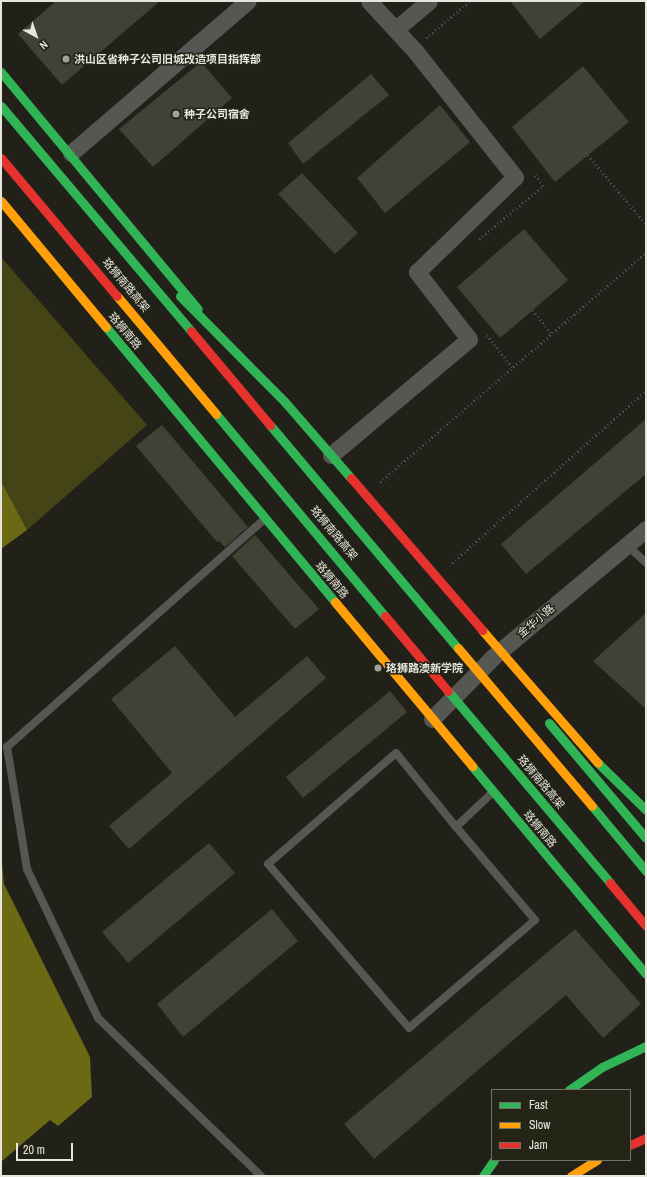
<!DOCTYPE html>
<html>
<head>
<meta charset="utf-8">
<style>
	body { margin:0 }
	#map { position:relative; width:647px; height:1177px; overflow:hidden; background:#21211a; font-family:"Archivo Narrow","Noto Sans SC",sans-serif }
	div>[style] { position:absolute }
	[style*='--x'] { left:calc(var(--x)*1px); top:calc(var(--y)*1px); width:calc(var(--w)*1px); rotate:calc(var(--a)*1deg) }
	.green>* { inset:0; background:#444416 }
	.water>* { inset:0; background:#6b6913 }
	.building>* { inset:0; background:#414135 }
	.path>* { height:2.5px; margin-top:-1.25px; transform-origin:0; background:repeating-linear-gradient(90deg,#51514e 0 1px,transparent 0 4px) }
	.lane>* { height:8px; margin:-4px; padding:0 4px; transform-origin:4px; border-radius:4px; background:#565652 }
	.street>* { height:17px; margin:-8.5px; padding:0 8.5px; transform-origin:8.5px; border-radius:8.5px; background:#565652 }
	.fast>* { height:9px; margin:-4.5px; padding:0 4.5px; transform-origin:4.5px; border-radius:4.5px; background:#30b455 }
	.slow>* { height:9px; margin:-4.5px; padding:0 4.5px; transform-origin:4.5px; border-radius:4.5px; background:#ff9f0a }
	.jam>* { height:9px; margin:-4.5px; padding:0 4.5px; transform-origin:4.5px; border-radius:4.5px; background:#e5322d }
	.fast-bridge>* { height:9px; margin:-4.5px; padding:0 4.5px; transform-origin:4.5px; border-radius:4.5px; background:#30b455 }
	.slow-bridge>* { height:9px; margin:-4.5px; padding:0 4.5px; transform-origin:4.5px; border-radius:4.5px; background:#ff9f0a }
	.jam-bridge>* { height:9px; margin:-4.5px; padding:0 4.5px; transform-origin:4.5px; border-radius:4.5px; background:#e5322d }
	.dots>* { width:11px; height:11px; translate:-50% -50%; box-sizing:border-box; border:2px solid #242417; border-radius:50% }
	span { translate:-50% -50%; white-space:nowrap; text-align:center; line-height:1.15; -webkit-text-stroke:3px #242417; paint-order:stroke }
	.poi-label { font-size:11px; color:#e6e6de; font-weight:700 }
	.left { translate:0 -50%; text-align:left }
	.street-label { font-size:11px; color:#e6e6de }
	.frame { position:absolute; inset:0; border:2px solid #e6e6de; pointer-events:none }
	.legend { position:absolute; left:491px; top:1089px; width:140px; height:72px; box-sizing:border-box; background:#242417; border:1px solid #727267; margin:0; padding:5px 7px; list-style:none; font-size:12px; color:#e6e6de }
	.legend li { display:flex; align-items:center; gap:8px; height:20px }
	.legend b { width:20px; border:1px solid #727267 }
	.north { position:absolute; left:16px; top:16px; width:40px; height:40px; -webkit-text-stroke:3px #242417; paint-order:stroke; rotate:140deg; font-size:11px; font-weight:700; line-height:16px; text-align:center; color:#e6e6de }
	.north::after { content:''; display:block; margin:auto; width:14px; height:18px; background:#e6e6de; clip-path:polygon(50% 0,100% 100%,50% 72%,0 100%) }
	.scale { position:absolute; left:16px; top:1143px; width:57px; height:18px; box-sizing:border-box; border:2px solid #e6e6de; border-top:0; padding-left:5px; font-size:12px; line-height:14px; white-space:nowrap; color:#e6e6de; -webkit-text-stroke:3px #242417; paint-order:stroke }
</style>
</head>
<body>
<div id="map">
	<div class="green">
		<div style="clip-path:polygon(1px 257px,147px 425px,27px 530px,1px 481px)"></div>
	</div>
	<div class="water">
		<div style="clip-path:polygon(1px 481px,27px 530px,1px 549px)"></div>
		<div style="clip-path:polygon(1px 851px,4px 884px,90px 1057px,92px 1097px,58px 1126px,50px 1120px,1px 1162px)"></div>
	</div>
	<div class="building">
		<div style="clip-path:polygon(56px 1px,160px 1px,62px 85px,18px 34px)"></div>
		<div style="clip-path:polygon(510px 1px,585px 1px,540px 39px)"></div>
		<div style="clip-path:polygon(201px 62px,232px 98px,153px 167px,119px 129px)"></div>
		<div style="clip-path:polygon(583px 66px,629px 122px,555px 182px,512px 127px)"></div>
		<div style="clip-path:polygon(371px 74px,389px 95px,303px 164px,288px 143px)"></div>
		<div style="clip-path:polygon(440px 105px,470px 142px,385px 213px,357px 178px)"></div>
		<div style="clip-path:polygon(302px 173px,358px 233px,335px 254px,278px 194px)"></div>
		<div style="clip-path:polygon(524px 229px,568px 280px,500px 338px,457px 287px)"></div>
		<div style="clip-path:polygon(646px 419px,646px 474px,526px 574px,501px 544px)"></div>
		<div style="clip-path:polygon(162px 425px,248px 527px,225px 547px,219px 541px,217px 542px,136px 446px)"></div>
		<div style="clip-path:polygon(255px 535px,319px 609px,295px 629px,232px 556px)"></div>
		<div style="clip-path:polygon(646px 613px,646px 709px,593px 661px)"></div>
		<div style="clip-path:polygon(175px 646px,235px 717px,307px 656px,326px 678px,129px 849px,109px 826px,172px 773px,111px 699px)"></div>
		<div style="clip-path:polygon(390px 691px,407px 712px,303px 798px,286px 777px)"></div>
		<div style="clip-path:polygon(209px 843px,235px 873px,128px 963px,102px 932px)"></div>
		<div style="clip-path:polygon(272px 909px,298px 941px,183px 1037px,157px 1004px)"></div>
		<div style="clip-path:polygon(575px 929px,641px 1004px,603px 1038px,566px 995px,374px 1159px,344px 1124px)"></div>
	</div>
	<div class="path">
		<div style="--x:426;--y:38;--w:57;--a:-40.1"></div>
		<div style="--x:588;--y:155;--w:90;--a:50"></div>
		<div style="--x:479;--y:239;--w:83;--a:-39.6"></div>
		<div style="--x:543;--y:186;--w:16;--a:-128"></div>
		<div style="--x:533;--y:310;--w:31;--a:52"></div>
		<div style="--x:487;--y:335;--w:42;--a:51.8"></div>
		<div style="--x:380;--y:482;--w:352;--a:-40.8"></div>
		<div style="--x:452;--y:563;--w:259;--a:-41.6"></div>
	</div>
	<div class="lane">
		<div style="--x:627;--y:545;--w:26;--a:43"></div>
		<div style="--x:456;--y:827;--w:95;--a:-129"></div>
		<div style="--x:396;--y:753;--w:169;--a:139.1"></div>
		<div style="--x:268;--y:864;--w:216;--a:49.3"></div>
		<div style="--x:409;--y:1028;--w:166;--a:-40.6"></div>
		<div style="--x:535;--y:920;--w:122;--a:-130.3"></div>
		<div style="--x:456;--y:827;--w:51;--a:-43.4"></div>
		<div style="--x:261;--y:1176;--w:227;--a:-135.9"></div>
		<div style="--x:98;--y:1018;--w:165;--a:-115.5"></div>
		<div style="--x:27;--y:869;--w:124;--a:-99.3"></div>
		<div style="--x:7;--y:747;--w:344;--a:-41.5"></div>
	</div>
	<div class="street">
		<div style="--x:396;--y:29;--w:43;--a:-40.3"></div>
		<div style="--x:71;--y:153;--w:233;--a:-40.7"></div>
		<div style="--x:331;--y:455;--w:180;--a:-40"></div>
		<div style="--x:469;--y:339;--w:85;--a:-127.8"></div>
		<div style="--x:417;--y:272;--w:136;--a:-44.1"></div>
		<div style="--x:515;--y:177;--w:159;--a:-128.4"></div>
		<div style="--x:416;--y:52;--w:69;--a:-132.7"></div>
		<div style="--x:432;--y:719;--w:87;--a:-45.5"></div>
		<div style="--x:493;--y:657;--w:199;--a:-39.9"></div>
	</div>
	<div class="fast">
		<div style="--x:1;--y:72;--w:308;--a:50.3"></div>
		<div style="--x:106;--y:327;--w:358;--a:50.2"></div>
		<div style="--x:549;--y:723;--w:150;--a:49.9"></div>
		<div style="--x:472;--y:766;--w:271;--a:50.1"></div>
		<div style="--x:569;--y:1090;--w:40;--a:-34.9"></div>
		<div style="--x:602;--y:1067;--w:49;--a:-25.5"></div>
		<div style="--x:483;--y:1176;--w:19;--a:-55"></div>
	</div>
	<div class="slow">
		<div style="--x:1;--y:201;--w:164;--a:50.2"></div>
		<div style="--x:335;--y:602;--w:214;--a:50.1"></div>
		<div style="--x:571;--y:1176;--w:31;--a:-32"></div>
	</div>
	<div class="jam">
		<div style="--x:630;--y:1145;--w:17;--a:-24"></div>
	</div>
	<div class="fast-bridge">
		<div style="--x:1;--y:106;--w:294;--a:49.8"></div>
		<div style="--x:180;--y:296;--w:148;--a:45.3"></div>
		<div style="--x:284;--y:401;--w:102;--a:49"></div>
		<div style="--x:216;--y:414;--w:263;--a:50.1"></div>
		<div style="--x:270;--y:425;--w:292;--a:49.9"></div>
		<div style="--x:448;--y:691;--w:251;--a:49.8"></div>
		<div style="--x:598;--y:763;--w:67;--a:44.4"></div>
		<div style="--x:592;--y:806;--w:85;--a:50.3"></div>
	</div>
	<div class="slow-bridge">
		<div style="--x:117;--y:296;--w:154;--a:50"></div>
		<div style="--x:482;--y:630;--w:176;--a:48.9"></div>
		<div style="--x:458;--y:648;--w:207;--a:49.7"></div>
	</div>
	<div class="jam-bridge">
		<div style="--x:1;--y:158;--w:180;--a:50"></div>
		<div style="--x:191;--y:331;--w:123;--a:50"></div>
		<div style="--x:351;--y:478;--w:201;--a:49.2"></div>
		<div style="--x:385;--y:616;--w:98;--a:50"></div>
		<div style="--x:610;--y:883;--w:56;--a:50.1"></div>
	</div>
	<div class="dots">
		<div style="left:66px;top:59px;background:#a1a199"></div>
		<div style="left:176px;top:114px;background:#a1a199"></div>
		<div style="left:378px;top:668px;background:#a1a199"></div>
	</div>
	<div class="poi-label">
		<span class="left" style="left:74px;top:59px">洪山区省种子公司旧城改造项目指挥部</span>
		<span class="left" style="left:184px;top:114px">种子公司宿舍</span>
		<span class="left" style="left:386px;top:668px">珞狮路澳新学院</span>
	</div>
	<div class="street-label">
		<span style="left:126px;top:285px;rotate:50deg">珞狮南路高架</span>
		<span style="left:125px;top:331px;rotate:50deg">珞狮南路</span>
		<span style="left:334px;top:533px;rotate:50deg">珞狮南路高架</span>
		<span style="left:332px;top:580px;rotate:50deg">珞狮南路</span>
		<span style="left:536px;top:621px;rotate:-40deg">金华小路</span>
		<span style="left:541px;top:782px;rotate:50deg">珞狮南路高架</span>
		<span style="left:540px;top:829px;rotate:50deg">珞狮南路</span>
	</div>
	<div class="frame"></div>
	<ul class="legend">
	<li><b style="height:5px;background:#30b455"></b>Fast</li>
	<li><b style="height:5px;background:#ff9f0a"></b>Slow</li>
	<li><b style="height:5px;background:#e5322d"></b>Jam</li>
	</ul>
	<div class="north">N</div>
	<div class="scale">20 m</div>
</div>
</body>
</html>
